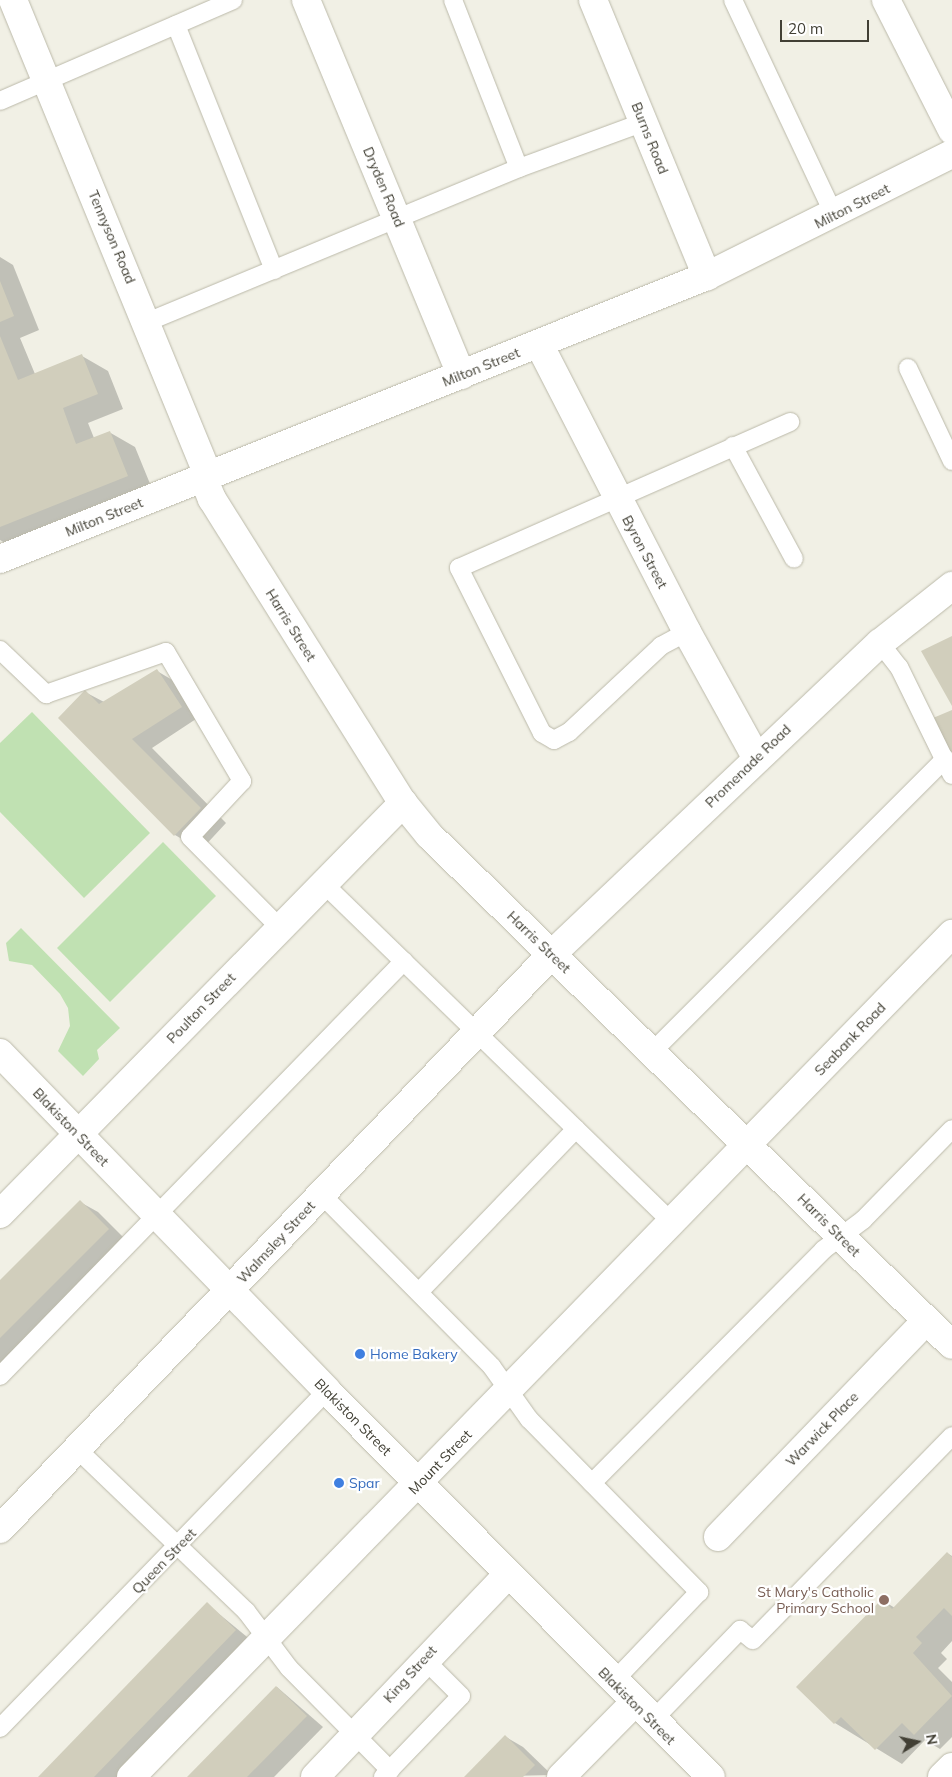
<!DOCTYPE html>
<html>
<head>
<meta charset="utf-8">
<style>
	body { margin:0 }
	#map { position:relative; width:952px; height:1777px; overflow:hidden; background:#f1f0e5; font-family:Mulish,sans-serif }
	div>[style] { position:absolute }
	[style*='--x'] { left:calc(var(--x)*1px); top:calc(var(--y)*1px); width:calc(var(--w)*1px); rotate:calc(var(--a)*1deg) }
	.green>* { inset:0; background:#c0e1b2 }
	.shadow>* { inset:0; background:#0003 }
	.building>* { inset:0; background:#d1cebc }
	.roads { filter:drop-shadow(0 0 1px #bbb9a9) drop-shadow(0 0 1px #bbb9a9) }
	.lane>* { height:18px; margin:-9px; padding:0 9px; transform-origin:9px; border-radius:9px; background:#fff }
	.street>* { height:28px; margin:-14px; padding:0 14px; transform-origin:14px; border-radius:14px; background:#fff }
	.dots>* { width:14px; height:14px; translate:-50% -50%; box-sizing:border-box; border:2px solid #fff; border-radius:50% }
	span { translate:-50% -50%; white-space:nowrap; text-align:center; line-height:1.15; -webkit-text-stroke:4.5px #fff; paint-order:stroke }
	.street-label { font-size:14px; color:#424035 }
	.shop-label { font-size:14px; color:#366cbe }
	.left { translate:0 -50%; text-align:left }
	.education-label { font-size:14px; color:#785e54 }
	.right { translate:-100% -50%; text-align:right }
	.north { position:absolute; left:892px; top:1717px; width:50px; height:50px; -webkit-text-stroke:4px #fff; paint-order:stroke; rotate:80deg; font-size:14px; font-weight:700; line-height:20px; text-align:center; color:#424035 }
	.north::after { content:''; display:block; margin:auto; width:18px; height:22px; background:#424035; clip-path:polygon(50% 0,100% 100%,50% 72%,0 100%) }
	.scale { position:absolute; left:780px; top:20px; width:89px; height:22px; box-sizing:border-box; border:2px solid #424035; border-top:0; padding-left:6px; font-size:15px; line-height:18px; white-space:nowrap; color:#424035; -webkit-text-stroke:4px #fff; paint-order:stroke }
</style>
</head>
<body>
<div id="map">
	<div class="green">
		<div style="clip-path:polygon(32px 712px,150px 833px,84px 898px,0 812px,0 743px)"></div>
		<div style="clip-path:polygon(163px 842px,216px 896px,110px 1002px,57px 948px)"></div>
		<div style="clip-path:polygon(21px 928px,120px 1028px,97px 1050px,99px 1059px,83px 1076px,58px 1051px,70px 1026px,68px 1008px,60px 994px,32px 965px,9px 961px,6px 943px)"></div>
	</div>
	<div class="shadow">
		<div style="clip-path:polygon(0 257px,13px 265px,39px 330px,20px 338px,35px 374px,82px 356px,108px 371px,123px 409px,88px 423px,94px 438px,109px 432px,135px 447px,153px 491px,12px 547px,0 540px)"></div>
		<div style="clip-path:polygon(157px 671px,174px 681px,199px 717px,152px 748px,226px 823px,201px 850px,175px 835px,85px 692px,104px 702px)"></div>
		<div style="clip-path:polygon(80px 1202px,98px 1212px,126px 1240px,0 1365px,0 1282px)"></div>
		<div style="clip-path:polygon(947px 1553px,952px 1556px,952px 1641px,941px 1653px,947px 1659px,938px 1668px,952px 1682px,952px 1737px,940px 1749px,925px 1740px,902px 1764px,835px 1723px,798px 1687px,882px 1600px,895px 1608px)"></div>
		<div style="clip-path:polygon(207px 1604px,252px 1641px,121px 1777px,40px 1777px)"></div>
		<div style="clip-path:polygon(277px 1687px,323px 1727px,274px 1777px,188px 1777px)"></div>
		<div style="clip-path:polygon(506px 1737px,523px 1747px,552px 1775px,466px 1777px)"></div>
	</div>
	<div class="building">
		<div style="clip-path:polygon(0 281px,14px 316px,0 322px)"></div>
		<div style="clip-path:polygon(0 336px,18px 380px,82px 354px,98px 394px,63px 408px,76px 444px,110px 431px,128px 476px,0 527px)"></div>
		<div style="clip-path:polygon(952px 636px,952px 706px,921px 651px)"></div>
		<div style="clip-path:polygon(157px 669px,182px 707px,132px 739px,201px 808px,174px 836px,58px 718px,85px 690px,99px 704px)"></div>
		<div style="clip-path:polygon(952px 710px,952px 758px,933px 718px)"></div>
		<div style="clip-path:polygon(80px 1200px,109px 1229px,0 1338px,0 1280px)"></div>
		<div style="clip-path:polygon(947px 1552px,952px 1557px,952px 1616px,944px 1608px,916px 1637px,922px 1643px,913px 1653px,952px 1696px,914px 1735px,902px 1723px,875px 1750px,841px 1717px,834px 1724px,796px 1687px,882px 1599px,892px 1609px)"></div>
		<div style="clip-path:polygon(207px 1602px,236px 1630px,94px 1777px,38px 1777px)"></div>
		<div style="clip-path:polygon(276px 1686px,307px 1716px,247px 1777px,187px 1777px)"></div>
		<div style="clip-path:polygon(505px 1735px,535px 1765px,523px 1777px,464px 1777px)"></div>
	</div>
	<div class="roads">
		<div class="lane">
			<div style="--x:453;--y:0;--w:180;--a:68.6"></div>
			<div style="--x:733;--y:0;--w:238;--a:64.8"></div>
			<div style="--x:176;--y:25;--w:264;--a:68.2"></div>
			<div style="--x:0;--y:101;--w:254;--a:-23.4"></div>
			<div style="--x:147;--y:322;--w:403;--a:-22.5"></div>
			<div style="--x:519;--y:168;--w:133;--a:-20.2"></div>
			<div style="--x:908;--y:368;--w:103;--a:64.7"></div>
			<div style="--x:733;--y:446;--w:128;--a:61.6"></div>
			<div style="--x:687;--y:632;--w:30;--a:152"></div>
			<div style="--x:661;--y:646;--w:126;--a:136.9"></div>
			<div style="--x:569;--y:732;--w:17;--a:152"></div>
			<div style="--x:554;--y:740;--w:14;--a:-150"></div>
			<div style="--x:542;--y:733;--w:185;--a:-116.7"></div>
			<div style="--x:459;--y:568;--w:362;--a:-23.8"></div>
			<div style="--x:880;--y:643;--w:31;--a:52"></div>
			<div style="--x:899;--y:667;--w:120;--a:63.9"></div>
			<div style="--x:0;--y:650;--w:64;--a:43.7"></div>
			<div style="--x:46;--y:694;--w:127;--a:-19.3"></div>
			<div style="--x:166;--y:652;--w:150;--a:59.5"></div>
			<div style="--x:242;--y:781;--w:76;--a:132.9"></div>
			<div style="--x:190;--y:837;--w:127;--a:45.3"></div>
			<div style="--x:323;--y:883;--w:486;--a:44.2"></div>
			<div style="--x:651;--y:1053;--w:416;--a:-45"></div>
			<div style="--x:321;--y:1194;--w:243;--a:45.3"></div>
			<div style="--x:492;--y:1367;--w:64;--a:54.6"></div>
			<div style="--x:529;--y:1419;--w:243;--a:45.5"></div>
			<div style="--x:699;--y:1592;--w:124;--a:133.7"></div>
			<div style="--x:420;--y:1291;--w:225;--a:-46.1"></div>
			<div style="--x:0;--y:1376;--w:579;--a:-45.77"></div>
			<div style="--x:78;--y:1450;--w:233;--a:43.8"></div>
			<div style="--x:246;--y:1611;--w:71;--a:53"></div>
			<div style="--x:289;--y:1668;--w:144;--a:45.3"></div>
			<div style="--x:592;--y:1483;--w:328;--a:-45.2"></div>
			<div style="--x:823;--y:1250;--w:50;--a:-36.9"></div>
			<div style="--x:863;--y:1220;--w:127;--a:-45.6"></div>
			<div style="--x:652;--y:1721;--w:127;--a:-46"></div>
			<div style="--x:740;--y:1630;--w:16;--a:38"></div>
			<div style="--x:753;--y:1640;--w:285;--a:-45.7"></div>
			<div style="--x:0;--y:1728;--w:470;--a:-45.9"></div>
			<div style="--x:383;--y:1777;--w:112;--a:-46.1"></div>
			<div style="--x:461;--y:1696;--w:54;--a:-135"></div>
		</div>
		<div class="street">
			<div style="--x:13;--y:0;--w:513;--a:67.68"></div>
			<div style="--x:306;--y:0;--w:406;--a:67.5"></div>
			<div style="--x:593;--y:0;--w:299;--a:67.6"></div>
			<div style="--x:886;--y:0;--w:146;--a:63.1"></div>
			<div style="--x:539;--y:344;--w:324;--a:62.8"></div>
			<div style="--x:687;--y:632;--w:143;--a:61.1"></div>
			<div style="--x:203;--y:477;--w:24;--a:68"></div>
			<div style="--x:212;--y:499;--w:359;--a:57.9"></div>
			<div style="--x:403;--y:803;--w:41;--a:50.9"></div>
			<div style="--x:429;--y:835;--w:730;--a:44.28"></div>
			<div style="--x:0;--y:559;--w:762;--a:-21.82"></div>
			<div style="--x:707;--y:276;--w:274;--a:-26.5"></div>
			<div style="--x:0;--y:1053;--w:470;--a:45.9"></div>
			<div style="--x:327;--y:1391;--w:544;--a:45.15"></div>
			<div style="--x:0;--y:1214;--w:576;--a:-45.56"></div>
			<div style="--x:0;--y:1529;--w:797;--a:-46.17"></div>
			<div style="--x:552;--y:954;--w:452;--a:-43.5"></div>
			<div style="--x:880;--y:643;--w:92;--a:-38.4"></div>
			<div style="--x:718;--y:1537;--w:300;--a:-46.1"></div>
			<div style="--x:131;--y:1777;--w:1177;--a:-45.76"></div>
			<div style="--x:315;--y:1777;--w:280;--a:-46.4"></div>
			<div style="--x:561;--y:1777;--w:104;--a:-45.4"></div>
			<div style="--x:942;--y:1777;--w:14;--a:-45"></div>
		</div>
	</div>
	<div class="dots">
		<div style="left:360px;top:1354px;background:#3f7fe0"></div>
		<div style="left:339px;top:1483px;background:#3f7fe0"></div>
		<div style="left:884px;top:1600px;background:#8d6e63"></div>
	</div>
	<div class="street-label">
		<span style="left:650px;top:138px;rotate:68deg">Burns Road</span>
		<span style="left:384px;top:187px;rotate:67deg">Dryden Road</span>
		<span style="left:852px;top:206px;rotate:-27deg">Milton Street</span>
		<span style="left:112px;top:237px;rotate:67deg">Tennyson Road</span>
		<span style="left:481px;top:367px;rotate:-22deg">Milton Street</span>
		<span style="left:104px;top:517px;rotate:-22deg">Milton Street</span>
		<span style="left:645px;top:552px;rotate:62deg">Byron Street</span>
		<span style="left:291px;top:625px;rotate:58deg">Harris Street</span>
		<span style="left:748px;top:766px;rotate:-44deg">Promenade Road</span>
		<span style="left:539px;top:942px;rotate:44deg">Harris Street</span>
		<span style="left:201px;top:1008px;rotate:-46deg">Poulton Street</span>
		<span style="left:850px;top:1039px;rotate:-46deg">Seabank Road</span>
		<span style="left:71px;top:1127px;rotate:46deg">Blakiston Street</span>
		<span style="left:829px;top:1225px;rotate:45deg">Harris Street</span>
		<span style="left:276px;top:1242px;rotate:-47deg">Walmsley Street</span>
		<span style="left:353px;top:1417px;rotate:45deg">Blakiston Street</span>
		<span style="left:822px;top:1429px;rotate:-46deg">Warwick Place</span>
		<span style="left:440px;top:1462px;rotate:-46deg">Mount Street</span>
		<span style="left:164px;top:1561px;rotate:-46deg">Queen Street</span>
		<span style="left:410px;top:1674px;rotate:-48deg">King Street</span>
		<span style="left:637px;top:1706px;rotate:45deg">Blakiston Street</span>
	</div>
	<div class="shop-label">
		<span class="left" style="left:370px;top:1354px">Home Bakery</span>
		<span class="left" style="left:349px;top:1483px">Spar</span>
	</div>
	<div class="education-label">
		<span class="right" style="left:874px;top:1600px">St Mary's Catholic<br>Primary School</span>
	</div>
	<div class="north">N</div>
	<div class="scale">20 m</div>
</div>
</body>
</html>
